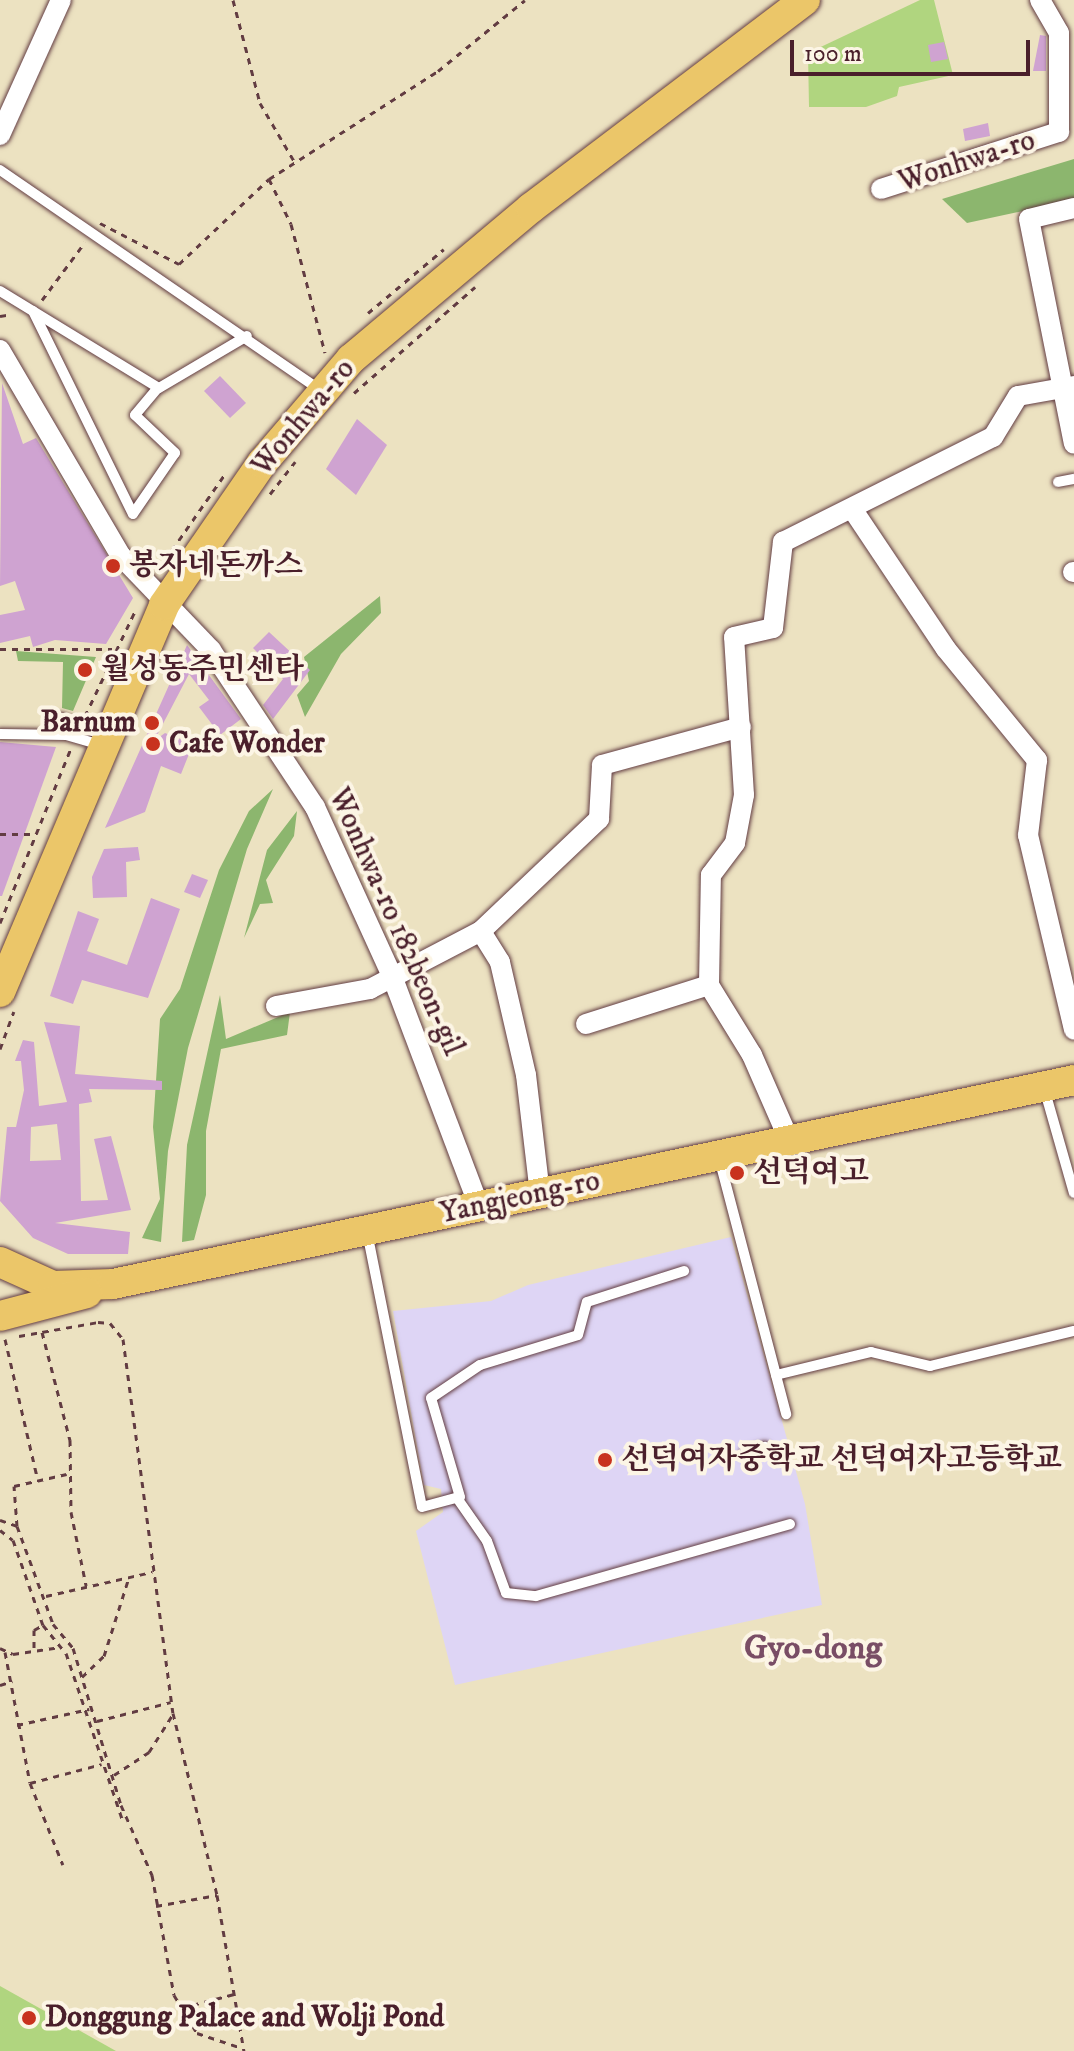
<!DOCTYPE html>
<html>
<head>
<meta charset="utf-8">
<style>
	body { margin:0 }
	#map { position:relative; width:1074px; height:2051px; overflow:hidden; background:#ece2c1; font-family:"IM FELL DW Pica","Noto Serif KR",serif }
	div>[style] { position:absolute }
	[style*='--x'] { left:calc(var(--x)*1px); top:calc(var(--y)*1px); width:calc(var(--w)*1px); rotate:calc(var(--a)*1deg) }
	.built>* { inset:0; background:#ded5f5 }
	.green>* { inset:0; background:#b0d57f }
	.forest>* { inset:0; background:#8cb66e }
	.building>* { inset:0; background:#cfa3d1 }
	.path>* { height:3px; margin-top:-1.5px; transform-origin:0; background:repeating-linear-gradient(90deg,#623c42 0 6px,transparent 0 12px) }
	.roads { filter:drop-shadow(0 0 2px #623c42) drop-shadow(0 0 2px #623c42) }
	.lane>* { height:10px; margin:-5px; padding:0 5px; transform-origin:5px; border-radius:5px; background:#fff }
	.street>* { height:20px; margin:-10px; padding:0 10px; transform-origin:10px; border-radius:10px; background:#fff }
	.primary>* { height:30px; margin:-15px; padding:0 15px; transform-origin:15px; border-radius:15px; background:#ebc669 }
	.dots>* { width:22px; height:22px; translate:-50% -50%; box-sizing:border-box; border:4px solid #fcf5e5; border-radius:50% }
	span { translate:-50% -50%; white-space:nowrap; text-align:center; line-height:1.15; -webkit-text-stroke:8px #fcf5e5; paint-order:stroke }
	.street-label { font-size:30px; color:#4a1f2b }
	.poi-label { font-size:30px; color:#4a1f2b; font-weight:700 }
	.left { translate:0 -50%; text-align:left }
	.right { translate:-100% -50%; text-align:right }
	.quarter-label { font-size:34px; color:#794d65; font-weight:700 }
	.scale { position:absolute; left:790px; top:40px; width:240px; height:36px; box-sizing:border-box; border:4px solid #4a1f2b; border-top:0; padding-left:10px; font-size:24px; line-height:28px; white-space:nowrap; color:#4a1f2b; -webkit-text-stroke:6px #fcf5e5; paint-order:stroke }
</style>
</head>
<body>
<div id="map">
	<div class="built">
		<div style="clip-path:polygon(731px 1237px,805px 1504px,822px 1605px,455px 1685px,416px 1531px,443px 1512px,441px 1489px,424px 1485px,393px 1311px,491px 1301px,528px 1285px)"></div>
	</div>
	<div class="green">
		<div style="clip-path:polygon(920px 0,934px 0,953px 75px,899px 87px,897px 96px,866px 107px,809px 107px,808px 53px)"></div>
		<div style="clip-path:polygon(0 1986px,116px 2051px,0 2051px)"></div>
	</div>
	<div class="forest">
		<div style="clip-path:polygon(1074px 159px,1074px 200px,967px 223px,942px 199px)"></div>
		<div style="clip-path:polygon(380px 596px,381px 613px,341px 654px,305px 717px,297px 695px,309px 681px,304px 657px)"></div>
		<div style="clip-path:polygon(16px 651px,96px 657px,73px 711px,62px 708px,63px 662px,18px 661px)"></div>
		<div style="clip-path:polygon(273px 789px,247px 849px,188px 1048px,168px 1151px,161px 1242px,142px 1238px,160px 1199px,153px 1127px,160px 1019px,180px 989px,219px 870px,249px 811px)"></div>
		<div style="clip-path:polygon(297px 811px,294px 836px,266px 880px,273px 903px,260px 904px,244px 938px,267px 850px)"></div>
		<div style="clip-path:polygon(220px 995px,226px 1039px,290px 1012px,287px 1035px,221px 1049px,206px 1131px,206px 1195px,194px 1240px,182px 1242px,187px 1145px)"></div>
	</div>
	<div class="building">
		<div style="clip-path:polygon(1040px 35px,1046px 36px,1046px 71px,1033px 71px)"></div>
		<div style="clip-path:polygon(944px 42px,948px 59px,931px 62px,928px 45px)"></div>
		<div style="clip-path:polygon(988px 123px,990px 136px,965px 141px,963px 129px)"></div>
		<div style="clip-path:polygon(220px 376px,246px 403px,230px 418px,204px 391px)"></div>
		<div style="clip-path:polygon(2px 383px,23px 444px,36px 438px,133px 598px,106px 644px,55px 640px,33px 647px,30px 636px,0 643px,0 615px,25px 610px,15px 581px,0 586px)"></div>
		<div style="clip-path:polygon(357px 419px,387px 445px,356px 495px,326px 469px)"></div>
		<div style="clip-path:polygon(269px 632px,310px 670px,273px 719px,263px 705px,283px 679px,253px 648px)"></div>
		<div style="clip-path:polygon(187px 645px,241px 719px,220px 735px,199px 707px,209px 700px,189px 674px,154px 741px,165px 733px,193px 744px,181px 774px,161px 766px,145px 812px,105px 828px)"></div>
		<div style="clip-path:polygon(0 742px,56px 747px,2px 896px,0 896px)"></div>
		<div style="clip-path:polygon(138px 847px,140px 860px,126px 862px,127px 897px,93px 898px,92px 877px,104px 849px)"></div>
		<div style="clip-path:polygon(192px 874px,208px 880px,200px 898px,184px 892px)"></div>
		<div style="clip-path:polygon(151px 898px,180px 909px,148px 998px,82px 980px,73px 1004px,50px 996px,78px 911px,99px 919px,87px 951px,127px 965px)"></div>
		<div style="clip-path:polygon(evenodd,44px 1022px,80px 1026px,75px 1074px,162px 1081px,162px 1090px,89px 1089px,92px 1102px,79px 1104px,81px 1201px,108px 1200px,94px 1139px,111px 1136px,131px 1210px,55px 1223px,130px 1232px,128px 1254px,68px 1254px,33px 1238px,0 1201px,7px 1127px,16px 1127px,24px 1090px,21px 1061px,15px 1061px,23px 1040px,34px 1042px,39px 1106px,67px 1102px,44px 1022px,57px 1124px,61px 1160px,30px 1161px,31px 1127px,57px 1124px)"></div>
	</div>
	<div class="path">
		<div style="--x:233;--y:0;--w:106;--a:75.3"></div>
		<div style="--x:260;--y:103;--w:67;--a:59.6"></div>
		<div style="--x:269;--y:179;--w:50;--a:63.9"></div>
		<div style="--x:291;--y:224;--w:133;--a:75.2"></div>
		<div style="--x:100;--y:223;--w:89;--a:27.4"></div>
		<div style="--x:179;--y:264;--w:124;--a:-43.4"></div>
		<div style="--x:269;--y:179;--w:201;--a:-32.6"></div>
		<div style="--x:438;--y:71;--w:112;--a:-39.2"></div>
		<div style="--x:42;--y:300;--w:72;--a:-53.4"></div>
		<div style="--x:368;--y:313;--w:99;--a:-40.1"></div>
		<div style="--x:0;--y:316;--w:12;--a:-9"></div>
		<div style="--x:354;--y:393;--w:161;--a:-41.2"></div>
		<div style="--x:270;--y:494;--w:41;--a:-52"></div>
		<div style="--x:165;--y:560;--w:105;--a:-55.1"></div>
		<div style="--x:0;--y:649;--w:112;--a:0"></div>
		<div style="--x:85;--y:716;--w:116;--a:-64.5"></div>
		<div style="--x:0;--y:834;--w:34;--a:0"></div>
		<div style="--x:0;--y:923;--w:189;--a:-67.9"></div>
		<div style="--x:0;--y:1049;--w:40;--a:-69.8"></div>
		<div style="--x:42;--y:1332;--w:112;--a:75.5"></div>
		<div style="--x:70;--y:1440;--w:72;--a:89.2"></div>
		<div style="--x:71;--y:1512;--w:75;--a:78.4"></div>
		<div style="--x:19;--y:1336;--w:80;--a:-10"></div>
		<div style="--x:98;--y:1322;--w:12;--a:5"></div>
		<div style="--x:110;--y:1323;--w:21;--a:51"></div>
		<div style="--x:123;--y:1339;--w:377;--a:82.4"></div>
		<div style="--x:173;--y:1713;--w:187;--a:76.4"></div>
		<div style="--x:217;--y:1895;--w:158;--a:80.2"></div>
		<div style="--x:5;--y:1339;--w:141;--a:76.9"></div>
		<div style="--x:0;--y:1520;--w:18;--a:19"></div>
		<div style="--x:17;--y:1526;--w:104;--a:69.8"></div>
		<div style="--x:53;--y:1624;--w:31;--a:50"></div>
		<div style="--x:73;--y:1648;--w:164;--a:73"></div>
		<div style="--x:121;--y:1805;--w:77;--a:66.1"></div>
		<div style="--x:152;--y:1875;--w:122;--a:79.6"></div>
		<div style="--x:174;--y:1995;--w:44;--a:58.8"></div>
		<div style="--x:197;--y:2033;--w:47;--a:18.4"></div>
		<div style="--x:17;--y:1526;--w:40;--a:-94.3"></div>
		<div style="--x:14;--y:1486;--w:54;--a:-12.8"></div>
		<div style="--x:0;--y:1530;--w:16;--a:38"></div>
		<div style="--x:13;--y:1540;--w:90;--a:70.6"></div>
		<div style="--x:43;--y:1625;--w:36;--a:51"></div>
		<div style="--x:66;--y:1653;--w:177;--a:71.3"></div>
		<div style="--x:46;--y:1596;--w:109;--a:-12.8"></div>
		<div style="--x:0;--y:1648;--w:14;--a:25"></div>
		<div style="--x:13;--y:1654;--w:48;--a:-8.5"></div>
		<div style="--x:34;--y:1648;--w:18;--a:-90"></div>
		<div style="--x:34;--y:1630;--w:10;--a:-29"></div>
		<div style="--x:5;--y:1652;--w:133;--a:79.2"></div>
		<div style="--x:30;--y:1783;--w:88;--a:68.1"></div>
		<div style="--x:82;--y:1677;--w:30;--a:-44"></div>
		<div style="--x:104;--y:1656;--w:83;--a:-72.4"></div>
		<div style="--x:0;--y:1685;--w:13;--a:-18"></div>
		<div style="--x:97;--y:1721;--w:76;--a:-14.4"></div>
		<div style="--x:17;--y:1725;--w:74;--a:-12.5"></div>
		<div style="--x:114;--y:1775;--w:42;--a:-33.3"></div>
		<div style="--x:149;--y:1752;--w:45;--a:-57.7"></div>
		<div style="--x:30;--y:1783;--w:74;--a:-14.8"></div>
		<div style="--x:156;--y:1906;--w:62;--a:-10.2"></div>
		<div style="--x:181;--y:2008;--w:59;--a:-14.7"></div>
	</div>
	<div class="roads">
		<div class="lane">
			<div style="--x:0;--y:170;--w:390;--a:34.5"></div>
			<div style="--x:0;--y:291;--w:186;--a:31.4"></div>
			<div style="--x:159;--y:388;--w:102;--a:-30.6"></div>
			<div style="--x:33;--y:311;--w:226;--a:63.8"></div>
			<div style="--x:133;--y:514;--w:74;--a:-55.5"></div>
			<div style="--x:175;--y:453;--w:55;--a:-136.5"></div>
			<div style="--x:135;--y:415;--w:35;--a:-50"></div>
			<div style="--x:1058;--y:482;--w:16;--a:-11"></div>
			<div style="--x:61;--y:718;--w:48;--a:22.2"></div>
			<div style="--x:0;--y:734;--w:66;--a:0.9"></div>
			<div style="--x:66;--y:735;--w:36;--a:16"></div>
			<div style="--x:1044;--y:1088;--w:109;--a:74.1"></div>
			<div style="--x:719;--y:1158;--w:265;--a:75.3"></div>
			<div style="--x:367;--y:1232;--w:280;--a:78.7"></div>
			<div style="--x:422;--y:1507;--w:39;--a:-15"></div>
			<div style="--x:460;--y:1497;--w:103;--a:-106.3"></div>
			<div style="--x:431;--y:1398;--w:59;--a:-34"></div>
			<div style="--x:480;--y:1365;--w:102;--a:-17"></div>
			<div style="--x:578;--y:1335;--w:34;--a:-75"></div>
			<div style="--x:587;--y:1302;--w:102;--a:-17.7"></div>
			<div style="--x:776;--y:1375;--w:98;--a:-13.6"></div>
			<div style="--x:871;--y:1352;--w:61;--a:13.3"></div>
			<div style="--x:930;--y:1366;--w:148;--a:-13.7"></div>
			<div style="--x:745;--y:1453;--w:21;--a:-17"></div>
			<div style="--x:457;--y:1498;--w:52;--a:55.1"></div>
			<div style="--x:487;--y:1541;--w:55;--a:69.9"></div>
			<div style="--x:506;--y:1593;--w:30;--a:6"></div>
			<div style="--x:536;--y:1596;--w:264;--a:-15.8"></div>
		</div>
		<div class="street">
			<div style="--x:0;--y:135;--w:148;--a:-65.7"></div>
			<div style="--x:881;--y:189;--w:187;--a:-17.8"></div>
			<div style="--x:1059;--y:132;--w:99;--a:-90"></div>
			<div style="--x:1059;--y:33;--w:38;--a:-120"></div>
			<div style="--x:1074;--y:208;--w:46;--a:166.3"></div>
			<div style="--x:1029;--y:219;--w:229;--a:78.7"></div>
			<div style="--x:0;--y:350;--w:239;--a:59.6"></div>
			<div style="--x:121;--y:556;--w:130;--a:46.2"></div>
			<div style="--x:211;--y:650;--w:188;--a:56.5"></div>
			<div style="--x:315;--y:807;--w:186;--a:65.5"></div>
			<div style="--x:392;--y:976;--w:246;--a:69.3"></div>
			<div style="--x:853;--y:510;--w:167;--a:56.2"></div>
			<div style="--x:946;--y:649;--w:144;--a:50.7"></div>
			<div style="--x:1037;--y:760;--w:76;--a:96.8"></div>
			<div style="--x:1028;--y:835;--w:200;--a:76.7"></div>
			<div style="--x:1073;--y:572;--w:1;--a:0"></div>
			<div style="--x:276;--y:1006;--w:96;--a:-10.3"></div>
			<div style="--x:370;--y:989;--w:125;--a:-27.6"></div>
			<div style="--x:586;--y:1024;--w:129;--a:-17.6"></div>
			<div style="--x:790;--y:1142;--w:95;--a:-113.6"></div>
			<div style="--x:752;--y:1055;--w:82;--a:-121.6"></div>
			<div style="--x:709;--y:985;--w:110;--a:-89"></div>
			<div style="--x:711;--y:875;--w:40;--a:-53"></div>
			<div style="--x:735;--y:843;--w:49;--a:-79.4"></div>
			<div style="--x:744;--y:795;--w:158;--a:-93.6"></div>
			<div style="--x:734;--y:637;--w:40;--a:-13"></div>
			<div style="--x:773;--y:628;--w:87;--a:-83.4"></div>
			<div style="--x:783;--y:542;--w:235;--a:-26.6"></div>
			<div style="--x:993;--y:437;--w:48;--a:-58.6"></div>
			<div style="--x:1018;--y:396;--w:57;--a:-10.1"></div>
			<div style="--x:540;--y:1194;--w:120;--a:-96.7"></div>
			<div style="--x:526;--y:1075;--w:116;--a:-103"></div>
			<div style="--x:500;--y:962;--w:36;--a:-122"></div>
			<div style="--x:481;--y:931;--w:163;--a:-43.5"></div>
			<div style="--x:599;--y:819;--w:54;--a:-86.8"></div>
			<div style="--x:602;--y:765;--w:144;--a:-15.3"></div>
		</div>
		<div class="primary">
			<div style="--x:0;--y:992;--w:420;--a:-67"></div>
			<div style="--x:164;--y:605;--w:173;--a:-55.4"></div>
			<div style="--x:262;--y:463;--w:137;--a:-49.4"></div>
			<div style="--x:351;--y:359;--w:235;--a:-40"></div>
			<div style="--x:531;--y:208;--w:344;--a:-37.2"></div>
			<div style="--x:0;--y:1262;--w:58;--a:24.4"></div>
			<div style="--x:53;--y:1286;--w:60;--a:-1.9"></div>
			<div style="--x:113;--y:1284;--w:982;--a:-11.98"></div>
			<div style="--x:0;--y:1316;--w:90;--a:-14.8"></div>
		</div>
	</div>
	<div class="dots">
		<div style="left:113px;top:566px;background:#c8321e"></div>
		<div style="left:85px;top:670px;background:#c8321e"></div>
		<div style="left:152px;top:723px;background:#c8321e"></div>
		<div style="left:153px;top:744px;background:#c8321e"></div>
		<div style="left:737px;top:1173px;background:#c8321e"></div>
		<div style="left:605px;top:1460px;background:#c8321e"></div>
		<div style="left:29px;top:2018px;background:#c8321e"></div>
	</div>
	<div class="street-label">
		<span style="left:967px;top:162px;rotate:-18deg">Wonhwa-ro</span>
		<span style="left:304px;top:418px;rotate:-50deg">Wonhwa-ro</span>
		<span style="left:395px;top:922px;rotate:66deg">Wonhwa-ro 182beon-gil</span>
		<span style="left:520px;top:1198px;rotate:-12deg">Yangjeong-ro</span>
	</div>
	<div class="poi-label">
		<span class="left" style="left:129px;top:566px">봉자네돈까스</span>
		<span class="left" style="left:101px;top:670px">월성동주민센타</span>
		<span class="right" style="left:136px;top:723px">Barnum</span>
		<span class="left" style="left:169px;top:744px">Cafe Wonder</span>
		<span class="left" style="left:753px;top:1173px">선덕여고</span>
		<span class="left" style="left:621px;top:1460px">선덕여자중학교 선덕여자고등학교</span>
		<span class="left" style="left:45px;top:2018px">Donggung Palace and Wolji Pond</span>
	</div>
	<div class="quarter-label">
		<span style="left:813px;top:1649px">Gyo-dong</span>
	</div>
	<div class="scale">100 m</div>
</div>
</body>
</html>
